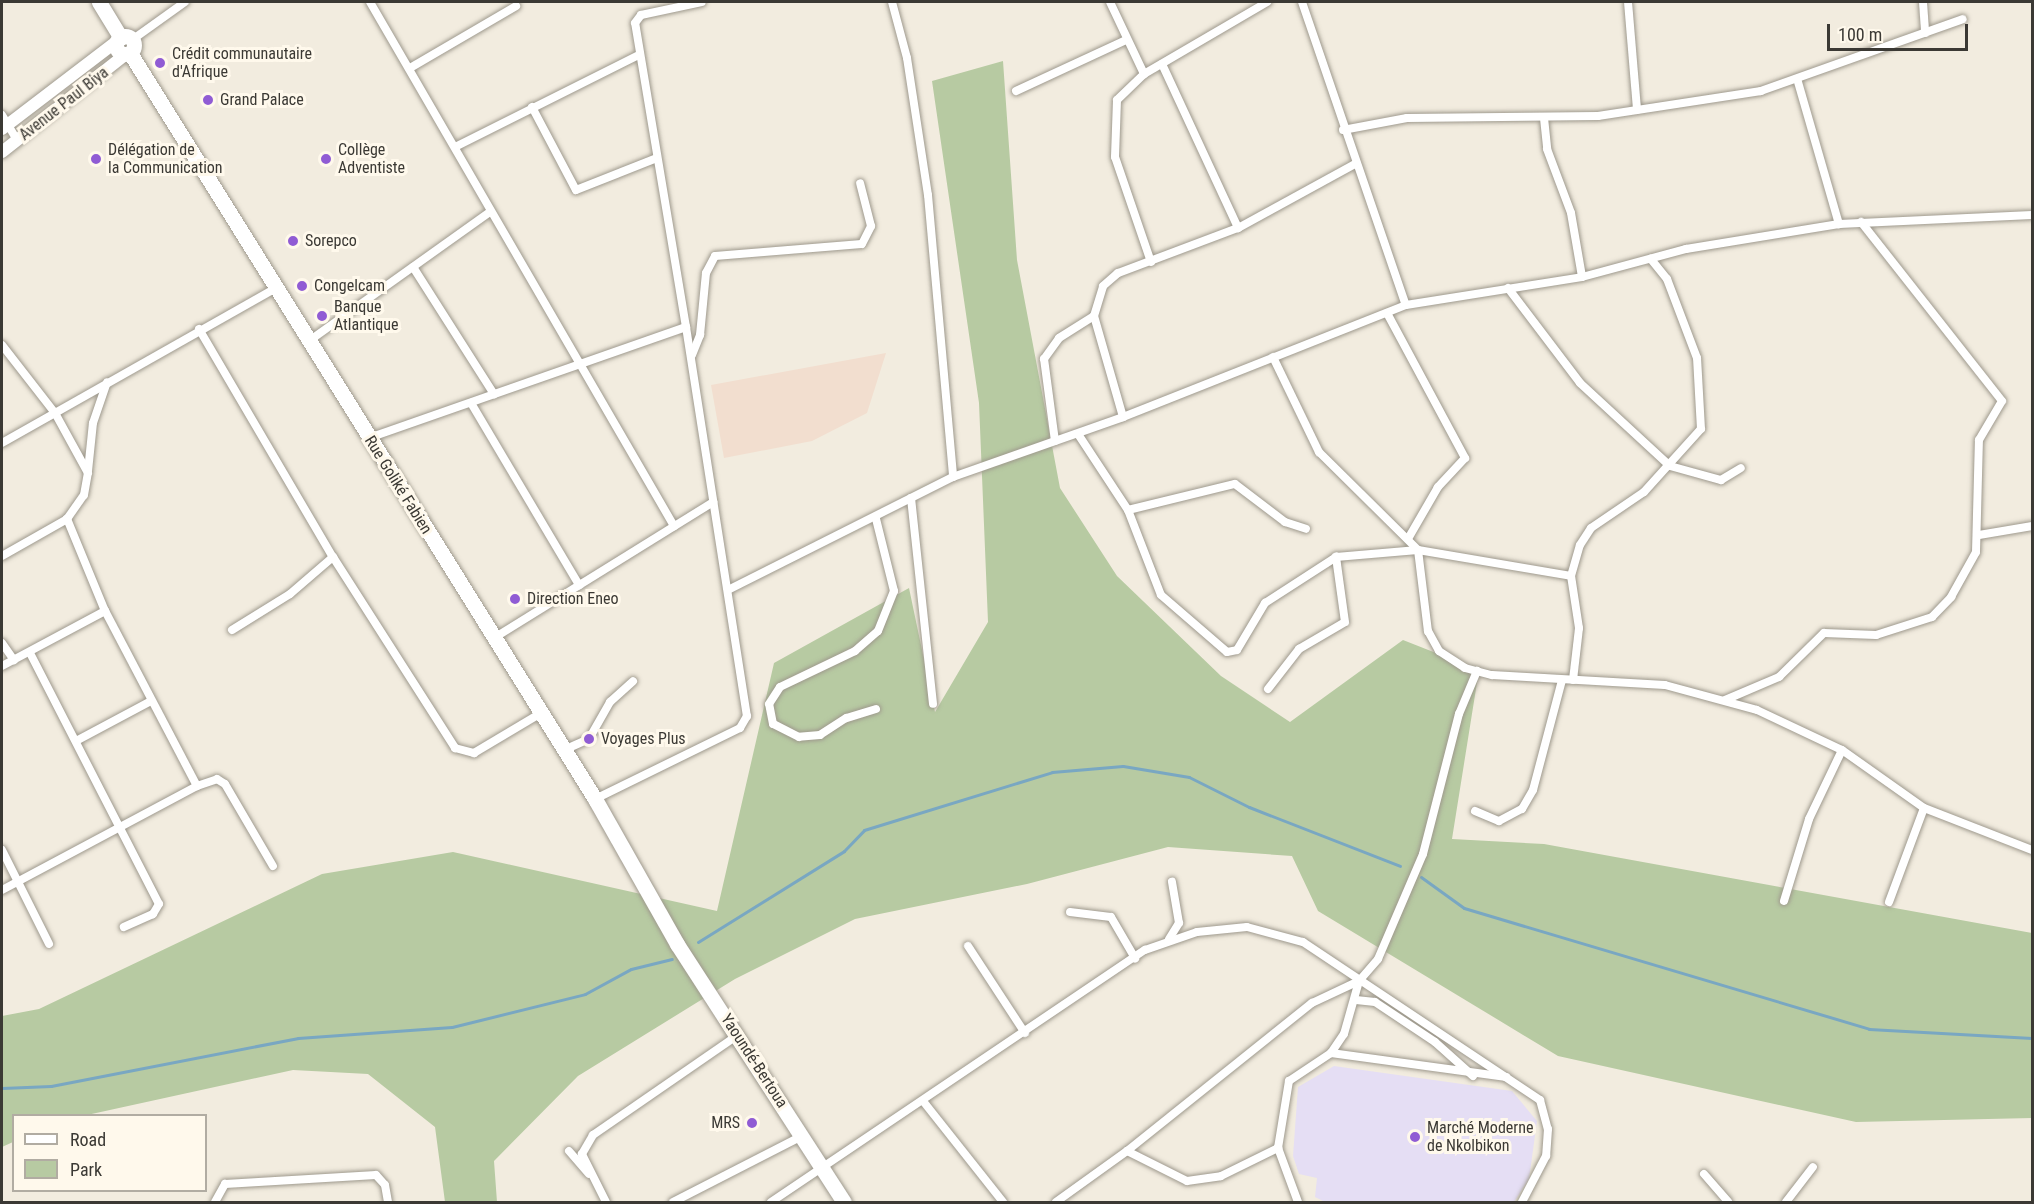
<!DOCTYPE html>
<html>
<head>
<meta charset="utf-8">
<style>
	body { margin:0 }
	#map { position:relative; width:2034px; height:1204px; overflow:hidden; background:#f2ecdf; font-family:"Roboto Condensed",sans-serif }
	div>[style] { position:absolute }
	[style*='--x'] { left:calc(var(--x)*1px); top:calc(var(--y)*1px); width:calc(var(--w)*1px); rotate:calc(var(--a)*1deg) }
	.commercial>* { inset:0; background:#e5def4 }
	.industrial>* { inset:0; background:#f2decf }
	.green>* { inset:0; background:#b7caa2 }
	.stream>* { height:3px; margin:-1.5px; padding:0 1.5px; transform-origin:1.5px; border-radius:1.5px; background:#79a7c2 }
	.roads { filter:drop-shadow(0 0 2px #9e998d) drop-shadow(0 0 2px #9e998d) }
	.street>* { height:8px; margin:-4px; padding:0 4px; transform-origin:4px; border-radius:4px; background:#fff }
	.secondary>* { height:12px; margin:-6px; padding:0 6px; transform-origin:6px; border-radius:6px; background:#fff }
	.highway>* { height:15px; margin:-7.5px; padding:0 7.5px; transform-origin:7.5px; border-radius:7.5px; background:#fff }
	.highway>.ring { margin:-7.5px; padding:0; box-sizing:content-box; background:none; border:15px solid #fff; border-radius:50% }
	.dots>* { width:16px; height:16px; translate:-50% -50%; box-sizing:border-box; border:3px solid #fff9ec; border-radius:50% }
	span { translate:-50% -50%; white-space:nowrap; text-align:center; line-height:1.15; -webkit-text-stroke:6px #fff9ec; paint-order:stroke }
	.poi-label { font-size:16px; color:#3b3934 }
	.left { translate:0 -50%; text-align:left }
	.right { translate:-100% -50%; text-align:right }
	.street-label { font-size:16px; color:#3b3934 }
	.frame { position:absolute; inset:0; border:3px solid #3b3934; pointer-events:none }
	.legend { position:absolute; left:12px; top:1114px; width:195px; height:78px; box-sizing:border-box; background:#fff9ec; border:2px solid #b1aca2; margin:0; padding:8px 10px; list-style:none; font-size:18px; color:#3b3934 }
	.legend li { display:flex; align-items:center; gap:12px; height:30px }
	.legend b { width:30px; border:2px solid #b1aca2 }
	.scale { position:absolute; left:1827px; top:24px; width:141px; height:27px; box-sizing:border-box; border:3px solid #3b3934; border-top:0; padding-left:8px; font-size:18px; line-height:21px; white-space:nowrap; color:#3b3934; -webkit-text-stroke:4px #fff9ec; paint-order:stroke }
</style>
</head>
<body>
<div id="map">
	<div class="commercial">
		<div style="clip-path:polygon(1334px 1066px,1512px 1091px,1537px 1121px,1529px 1179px,1514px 1202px,1325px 1202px,1315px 1197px,1317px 1178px,1299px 1174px,1293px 1156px,1298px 1087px)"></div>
	</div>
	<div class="industrial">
		<div style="clip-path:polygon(886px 353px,867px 413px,812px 441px,724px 458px,711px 385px)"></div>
	</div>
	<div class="green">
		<div style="clip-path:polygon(1003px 61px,1017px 260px,1060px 488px,1117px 576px,1221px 676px,1290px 722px,1403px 640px,1479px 670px,1452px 839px,1544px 844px,2032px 933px,2032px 1118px,1856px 1122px,1558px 1056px,1318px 911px,1292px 856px,1168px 847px,1027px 884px,855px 919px,735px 979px,578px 1076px,494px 1161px,497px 1202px,445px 1202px,435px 1127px,368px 1074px,293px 1070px,87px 1115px,14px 1116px,13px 1142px,2px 1147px,2px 1016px,39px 1009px,322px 874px,453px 852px,717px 911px,774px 663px,909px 588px,935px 712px,988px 622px,979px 403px,932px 81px)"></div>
	</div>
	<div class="stream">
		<div style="--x:1421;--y:877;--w:53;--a:35.8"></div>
		<div style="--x:1464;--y:908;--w:423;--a:16.6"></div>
		<div style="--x:1869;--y:1029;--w:163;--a:3.2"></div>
		<div style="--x:698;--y:942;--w:172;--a:-31.9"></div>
		<div style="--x:844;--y:851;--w:29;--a:-46"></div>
		<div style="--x:864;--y:830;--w:197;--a:-17.1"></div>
		<div style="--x:1052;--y:772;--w:71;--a:-4.8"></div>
		<div style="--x:1123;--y:766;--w:67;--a:9.5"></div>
		<div style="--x:1189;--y:777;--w:67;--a:26.6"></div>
		<div style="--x:1249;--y:807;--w:162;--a:21.3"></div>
		<div style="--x:2;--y:1088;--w:49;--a:-2.3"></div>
		<div style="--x:51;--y:1086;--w:252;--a:-11"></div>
		<div style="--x:298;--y:1038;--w:154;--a:-4.1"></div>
		<div style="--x:452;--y:1027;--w:137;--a:-13.9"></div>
		<div style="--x:585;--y:994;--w:52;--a:-28.5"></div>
		<div style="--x:631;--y:969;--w:42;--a:-13.7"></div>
	</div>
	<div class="roads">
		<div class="street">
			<div style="--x:370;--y:2;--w:606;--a:59.88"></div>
			<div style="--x:892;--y:2;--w:58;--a:75"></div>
			<div style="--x:907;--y:58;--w:139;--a:81.3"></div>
			<div style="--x:928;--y:195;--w:283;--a:84.9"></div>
			<div style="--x:1110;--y:2;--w:80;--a:64.7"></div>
			<div style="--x:1302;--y:2;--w:320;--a:71.1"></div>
			<div style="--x:1628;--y:2;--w:108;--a:85.2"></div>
			<div style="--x:1923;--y:2;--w:31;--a:86"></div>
			<div style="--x:132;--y:40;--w:65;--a:-35.6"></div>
			<div style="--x:1162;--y:64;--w:181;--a:65.1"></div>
			<div style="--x:410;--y:68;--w:123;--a:-30.3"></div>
			<div style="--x:1798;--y:82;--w:148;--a:73.9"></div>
			<div style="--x:1016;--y:91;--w:121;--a:-24.9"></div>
			<div style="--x:532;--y:107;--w:94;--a:62.1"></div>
			<div style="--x:576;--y:190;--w:87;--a:-21.6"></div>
			<div style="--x:2;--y:115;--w:29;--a:59"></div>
			<div style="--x:1544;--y:118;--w:31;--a:84"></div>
			<div style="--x:1547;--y:149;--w:68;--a:69.4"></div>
			<div style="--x:1571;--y:213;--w:65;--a:80.2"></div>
			<div style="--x:1343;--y:130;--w:65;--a:-10.6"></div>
			<div style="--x:1407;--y:118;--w:191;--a:-0.6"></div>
			<div style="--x:1598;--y:116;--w:165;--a:-8.7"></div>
			<div style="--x:1761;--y:91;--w:214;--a:-19.6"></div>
			<div style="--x:455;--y:147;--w:206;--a:-26.6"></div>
			<div style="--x:1151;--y:262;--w:111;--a:-108.9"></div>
			<div style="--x:1115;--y:157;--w:57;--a:-88"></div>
			<div style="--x:1117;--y:100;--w:37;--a:-44"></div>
			<div style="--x:1144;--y:74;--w:143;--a:-30.3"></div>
			<div style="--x:413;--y:267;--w:151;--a:57.5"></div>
			<div style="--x:1508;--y:288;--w:119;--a:52.8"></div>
			<div style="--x:1580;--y:383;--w:122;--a:42.7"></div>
			<div style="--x:1670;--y:466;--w:53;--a:15.4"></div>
			<div style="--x:1721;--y:480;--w:23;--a:-31"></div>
			<div style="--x:1387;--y:313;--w:165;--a:61.7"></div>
			<div style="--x:1465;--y:458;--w:40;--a:133"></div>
			<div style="--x:1438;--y:487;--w:58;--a:120.1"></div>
			<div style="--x:686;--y:327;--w:308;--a:-99.5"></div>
			<div style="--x:635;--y:23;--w:10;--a:-53"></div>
			<div style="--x:641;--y:15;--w:62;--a:-12"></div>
			<div style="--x:199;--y:329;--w:264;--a:59.6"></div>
			<div style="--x:333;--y:557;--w:227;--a:57.4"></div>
			<div style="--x:455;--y:748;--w:20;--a:15"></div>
			<div style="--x:474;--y:753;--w:78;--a:-30.8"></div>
			<div style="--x:309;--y:341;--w:222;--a:-35.5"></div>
			<div style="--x:2;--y:345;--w:86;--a:52.1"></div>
			<div style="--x:55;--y:413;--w:61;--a:150.5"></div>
			<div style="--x:692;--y:355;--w:22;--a:-68"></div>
			<div style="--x:700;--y:335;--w:62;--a:-84.5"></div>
			<div style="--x:706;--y:273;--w:19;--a:-62"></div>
			<div style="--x:715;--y:256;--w:147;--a:-4.7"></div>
			<div style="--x:862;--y:244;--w:20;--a:-63"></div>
			<div style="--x:871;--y:226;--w:44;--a:-104.3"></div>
			<div style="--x:1273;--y:357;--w:106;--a:64.2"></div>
			<div style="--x:1319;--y:452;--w:139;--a:44.7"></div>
			<div style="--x:1418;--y:550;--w:82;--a:83"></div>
			<div style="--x:1428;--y:631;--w:23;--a:61"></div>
			<div style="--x:1439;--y:651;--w:31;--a:33"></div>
			<div style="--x:1465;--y:668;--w:28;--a:15"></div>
			<div style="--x:1492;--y:675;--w:173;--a:3.3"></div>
			<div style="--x:1665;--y:685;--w:95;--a:15.2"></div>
			<div style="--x:1757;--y:710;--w:94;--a:25.2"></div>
			<div style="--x:1842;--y:750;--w:100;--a:35.3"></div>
			<div style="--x:1924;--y:808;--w:116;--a:21.3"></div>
			<div style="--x:471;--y:403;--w:212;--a:59.3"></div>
			<div style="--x:1123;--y:417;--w:105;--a:-106"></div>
			<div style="--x:1094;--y:316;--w:31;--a:-73"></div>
			<div style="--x:1103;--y:286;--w:20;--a:-41"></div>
			<div style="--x:1118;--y:273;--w:128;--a:-20.6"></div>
			<div style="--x:1238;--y:228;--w:133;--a:-28.7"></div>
			<div style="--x:1078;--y:434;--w:91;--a:56.7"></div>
			<div style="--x:1128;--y:510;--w:91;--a:68.8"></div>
			<div style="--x:1161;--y:595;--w:87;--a:40.8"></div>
			<div style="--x:1227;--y:652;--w:10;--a:-11"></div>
			<div style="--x:1237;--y:650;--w:55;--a:-59.2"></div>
			<div style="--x:1265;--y:603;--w:85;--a:-32.9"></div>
			<div style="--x:1336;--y:557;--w:82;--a:-4.9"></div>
			<div style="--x:1418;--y:550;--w:155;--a:9.6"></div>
			<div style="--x:369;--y:438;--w:336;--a:-19.3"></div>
			<div style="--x:686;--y:327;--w:394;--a:81.1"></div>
			<div style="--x:747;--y:716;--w:14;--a:120"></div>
			<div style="--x:740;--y:728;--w:161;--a:153.9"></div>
			<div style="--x:1055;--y:441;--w:83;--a:-97.6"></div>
			<div style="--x:1044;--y:359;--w:26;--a:-54"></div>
			<div style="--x:1059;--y:338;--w:41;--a:-32.2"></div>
			<div style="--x:88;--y:471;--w:48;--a:-84.1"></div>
			<div style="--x:93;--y:423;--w:43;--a:-71.1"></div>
			<div style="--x:911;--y:498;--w:207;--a:83.9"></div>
			<div style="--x:1128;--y:510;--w:110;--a:-13.7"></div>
			<div style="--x:1235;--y:484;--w:63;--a:37.2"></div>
			<div style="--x:1285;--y:522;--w:22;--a:18"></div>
			<div style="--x:1979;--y:535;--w:54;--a:-9.6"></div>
			<div style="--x:2;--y:556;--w:75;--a:-29.6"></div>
			<div style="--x:730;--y:589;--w:250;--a:-26.7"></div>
			<div style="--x:953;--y:477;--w:180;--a:-19.4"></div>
			<div style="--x:1123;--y:417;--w:304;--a:-21.6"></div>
			<div style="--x:1406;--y:305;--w:178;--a:-9"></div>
			<div style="--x:1582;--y:277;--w:108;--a:-15.1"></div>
			<div style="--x:1686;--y:249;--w:155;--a:-9.3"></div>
			<div style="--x:1839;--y:224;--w:193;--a:-2.7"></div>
			<div style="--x:232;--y:630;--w:68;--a:-31.8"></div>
			<div style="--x:290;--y:594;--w:57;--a:-40.7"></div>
			<div style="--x:494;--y:638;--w:258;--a:-31.8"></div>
			<div style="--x:2;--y:643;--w:21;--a:55"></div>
			<div style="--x:30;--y:653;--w:282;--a:62.8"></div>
			<div style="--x:159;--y:904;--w:12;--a:121"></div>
			<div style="--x:153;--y:914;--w:32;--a:156"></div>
			<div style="--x:2;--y:666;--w:117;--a:-28.1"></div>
			<div style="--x:1573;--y:680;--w:52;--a:-83.4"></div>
			<div style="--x:1579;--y:628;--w:53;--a:-98.7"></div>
			<div style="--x:1571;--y:576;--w:32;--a:-74"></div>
			<div style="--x:1580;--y:545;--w:20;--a:-57"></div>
			<div style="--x:1591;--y:528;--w:64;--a:-34.2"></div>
			<div style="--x:1644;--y:492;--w:85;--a:-47.9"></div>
			<div style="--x:1701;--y:429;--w:71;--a:-93.2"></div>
			<div style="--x:1697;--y:358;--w:85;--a:-110.8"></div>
			<div style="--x:1667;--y:279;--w:26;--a:-129"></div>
			<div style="--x:1268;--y:689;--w:51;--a:-52.2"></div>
			<div style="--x:1299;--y:649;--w:53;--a:-30.4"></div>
			<div style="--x:1345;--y:622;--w:66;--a:-97.9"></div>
			<div style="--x:1725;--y:700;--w:59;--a:-23.1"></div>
			<div style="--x:1779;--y:677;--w:63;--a:-44.4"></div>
			<div style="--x:1824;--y:633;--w:52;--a:2.2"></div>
			<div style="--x:1876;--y:635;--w:59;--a:-17.8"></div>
			<div style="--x:1932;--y:617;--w:28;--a:-46"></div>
			<div style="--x:1951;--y:597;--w:51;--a:-60.9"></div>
			<div style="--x:1976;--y:552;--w:112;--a:-88.5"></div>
			<div style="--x:1979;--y:440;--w:45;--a:-59.5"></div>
			<div style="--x:2002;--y:401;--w:228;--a:-128.2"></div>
			<div style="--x:876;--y:709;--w:31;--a:163"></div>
			<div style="--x:846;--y:718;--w:31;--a:147"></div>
			<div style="--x:820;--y:735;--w:21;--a:175"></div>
			<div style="--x:799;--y:737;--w:29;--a:-153"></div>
			<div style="--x:773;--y:724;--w:20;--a:-101"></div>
			<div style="--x:769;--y:704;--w:20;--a:-57"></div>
			<div style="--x:780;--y:687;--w:83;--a:-25.6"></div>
			<div style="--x:855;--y:651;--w:30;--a:-41"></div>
			<div style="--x:878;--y:631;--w:43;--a:-68.2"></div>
			<div style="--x:894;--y:591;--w:74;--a:-104"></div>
			<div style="--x:76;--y:741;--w:85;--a:-28.1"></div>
			<div style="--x:564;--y:750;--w:27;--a:-24"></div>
			<div style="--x:589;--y:739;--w:43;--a:-60.4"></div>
			<div style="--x:610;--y:702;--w:31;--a:-42"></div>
			<div style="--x:197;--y:786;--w:21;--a:-19"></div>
			<div style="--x:217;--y:779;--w:9;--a:32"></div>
			<div style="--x:225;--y:784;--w:95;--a:59.7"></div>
			<div style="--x:1475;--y:811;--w:26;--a:23"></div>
			<div style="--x:1499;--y:821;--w:26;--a:-28"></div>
			<div style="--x:1522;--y:809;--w:22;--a:-60"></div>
			<div style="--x:1533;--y:790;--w:114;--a:-75.2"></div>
			<div style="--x:2;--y:850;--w:105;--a:63.4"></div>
			<div style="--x:2;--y:890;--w:221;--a:-28.1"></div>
			<div style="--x:197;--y:786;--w:198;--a:-117.7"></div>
			<div style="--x:105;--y:611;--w:100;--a:-112.4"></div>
			<div style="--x:67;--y:519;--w:29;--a:-55"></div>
			<div style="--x:84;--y:495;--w:22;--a:-80"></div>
			<div style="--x:88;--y:473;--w:68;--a:-118.8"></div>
			<div style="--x:55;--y:413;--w:254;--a:-29.5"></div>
			<div style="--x:1784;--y:901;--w:86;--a:-73"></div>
			<div style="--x:1809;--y:819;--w:76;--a:-64.4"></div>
			<div style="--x:1889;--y:902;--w:100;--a:-69.6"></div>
			<div style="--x:1070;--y:912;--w:41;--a:7"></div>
			<div style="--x:1111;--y:917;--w:48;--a:59.7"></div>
			<div style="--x:1169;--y:939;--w:19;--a:-58"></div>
			<div style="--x:1179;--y:923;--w:42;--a:-99.7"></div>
			<div style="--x:968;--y:946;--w:104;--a:56.8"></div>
			<div style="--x:1356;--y:1000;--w:19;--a:6"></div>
			<div style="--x:1375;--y:1002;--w:72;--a:33.7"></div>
			<div style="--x:1435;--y:1042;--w:51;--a:41.8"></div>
			<div style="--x:1331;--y:1053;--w:177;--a:7.8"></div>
			<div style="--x:923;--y:1101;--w:129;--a:51.6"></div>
			<div style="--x:569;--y:1151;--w:30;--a:49"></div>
			<div style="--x:1127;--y:1151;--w:237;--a:-38.7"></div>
			<div style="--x:1312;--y:1003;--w:52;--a:-25.1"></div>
			<div style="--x:1359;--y:981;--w:29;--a:-49"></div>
			<div style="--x:1378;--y:959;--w:114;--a:-66.8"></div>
			<div style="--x:1423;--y:854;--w:145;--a:-75.6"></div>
			<div style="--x:1459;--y:714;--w:47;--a:-67.3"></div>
			<div style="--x:1704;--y:1174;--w:37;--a:49"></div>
			<div style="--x:215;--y:1202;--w:21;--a:-61"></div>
			<div style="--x:225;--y:1184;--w:151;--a:-3.4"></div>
			<div style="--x:376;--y:1175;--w:13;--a:48"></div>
			<div style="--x:385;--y:1185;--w:17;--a:80"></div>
			<div style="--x:606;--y:1202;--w:54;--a:-116.6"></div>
			<div style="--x:582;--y:1154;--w:22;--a:-60"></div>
			<div style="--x:593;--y:1135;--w:176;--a:-34.6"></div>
			<div style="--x:673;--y:1202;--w:145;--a:-27.1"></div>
			<div style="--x:771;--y:1202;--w:451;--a:-34"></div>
			<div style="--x:1145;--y:950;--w:55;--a:-19.1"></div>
			<div style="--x:1197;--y:932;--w:50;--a:-5.7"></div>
			<div style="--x:1247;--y:927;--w:58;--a:15"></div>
			<div style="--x:1303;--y:942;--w:285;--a:33.7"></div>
			<div style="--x:1540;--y:1100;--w:30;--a:75"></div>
			<div style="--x:1548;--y:1129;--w:27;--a:94"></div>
			<div style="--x:1546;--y:1156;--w:52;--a:117.6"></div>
			<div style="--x:1056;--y:1202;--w:87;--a:-35.7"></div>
			<div style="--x:1127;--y:1151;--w:67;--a:26.6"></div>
			<div style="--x:1187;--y:1181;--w:34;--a:-8"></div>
			<div style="--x:1221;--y:1176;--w:64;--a:-26.2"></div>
			<div style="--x:1298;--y:1202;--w:58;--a:-110.3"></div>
			<div style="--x:1278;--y:1148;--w:68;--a:-80.7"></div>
			<div style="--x:1289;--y:1081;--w:50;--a:-33.7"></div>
			<div style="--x:1331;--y:1053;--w:23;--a:-56"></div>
			<div style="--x:1344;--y:1034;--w:55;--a:-74.2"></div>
			<div style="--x:1786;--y:1202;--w:44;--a:-52.4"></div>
		</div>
		<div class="secondary">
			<div style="--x:2;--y:129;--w:145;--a:-37.4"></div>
			<div style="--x:2;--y:152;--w:158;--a:-38.3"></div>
		</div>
		<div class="highway">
			<div style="--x:99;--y:2;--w:42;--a:58.6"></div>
			<div class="ring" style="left:116px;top:36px;width:3px;height:3px"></div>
			<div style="--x:130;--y:53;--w:879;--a:58.06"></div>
			<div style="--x:595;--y:799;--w:167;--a:60.5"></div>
			<div style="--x:677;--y:944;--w:307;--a:57.1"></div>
		</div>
	</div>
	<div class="dots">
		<div style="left:160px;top:63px;background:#905cd4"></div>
		<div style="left:208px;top:100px;background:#905cd4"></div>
		<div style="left:96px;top:159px;background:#905cd4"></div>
		<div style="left:326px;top:159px;background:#905cd4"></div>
		<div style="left:293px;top:241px;background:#905cd4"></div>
		<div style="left:302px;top:286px;background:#905cd4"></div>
		<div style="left:322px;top:316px;background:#905cd4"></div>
		<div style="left:515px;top:599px;background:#905cd4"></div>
		<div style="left:589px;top:739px;background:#905cd4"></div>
		<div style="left:752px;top:1123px;background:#905cd4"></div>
		<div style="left:1415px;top:1137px;background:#905cd4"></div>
	</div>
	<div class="poi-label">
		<span class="left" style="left:172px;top:63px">Crédit communautaire<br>d'Afrique</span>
		<span class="left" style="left:220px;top:100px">Grand Palace</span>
		<span class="left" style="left:108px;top:159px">Délégation de<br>la Communication</span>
		<span class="left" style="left:338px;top:159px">Collège<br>Adventiste</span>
		<span class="left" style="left:305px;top:241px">Sorepco</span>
		<span class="left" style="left:314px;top:286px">Congelcam</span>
		<span class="left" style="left:334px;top:316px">Banque<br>Atlantique</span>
		<span class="left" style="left:527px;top:599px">Direction Eneo</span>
		<span class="left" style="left:601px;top:739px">Voyages Plus</span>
		<span class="right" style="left:740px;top:1123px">MRS</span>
		<span class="left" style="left:1427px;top:1137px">Marché Moderne<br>de Nkolbikon</span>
	</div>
	<div class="street-label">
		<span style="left:64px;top:104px;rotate:-38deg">Avenue Paul Biya</span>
		<span style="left:398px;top:485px;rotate:58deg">Rue Goliké Fabien</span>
		<span style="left:754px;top:1061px;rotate:57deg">Yaoundé-Bertoua</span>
	</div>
	<div class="frame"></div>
	<ul class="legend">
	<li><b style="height:8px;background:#fff"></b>Road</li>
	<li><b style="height:16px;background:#b7caa2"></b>Park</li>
	</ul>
	<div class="scale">100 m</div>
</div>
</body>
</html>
